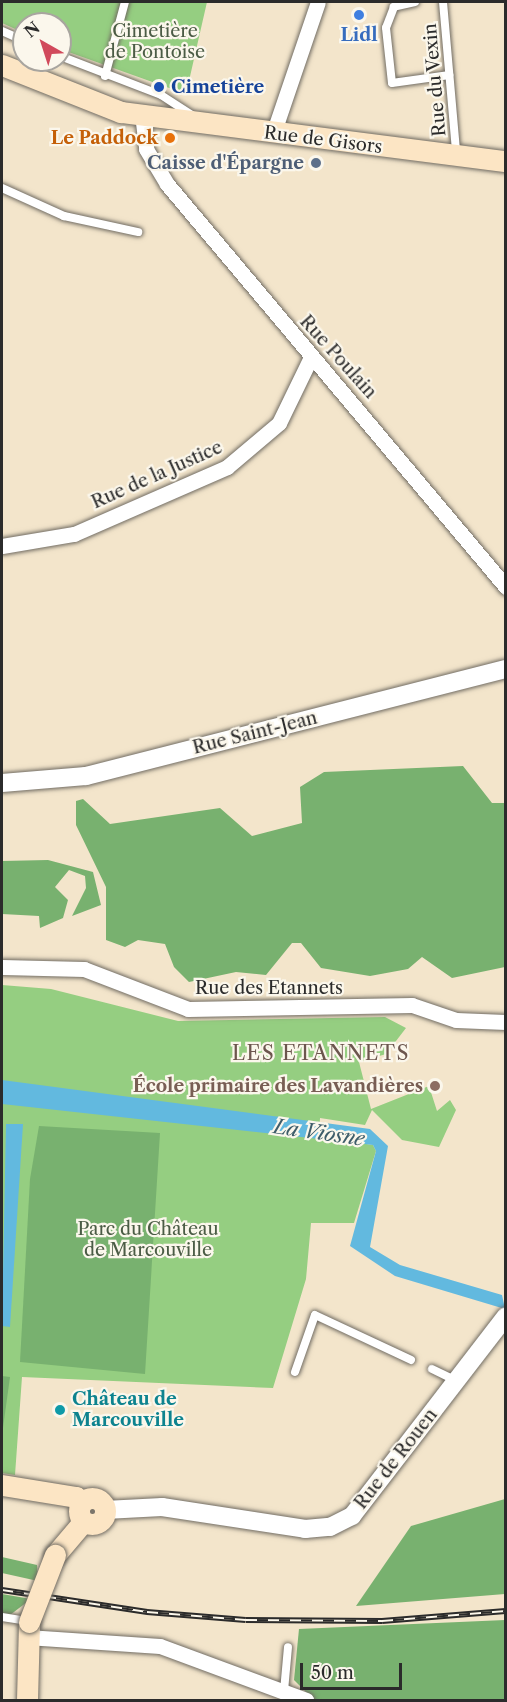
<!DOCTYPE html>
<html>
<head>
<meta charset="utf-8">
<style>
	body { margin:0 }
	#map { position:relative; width:507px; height:1702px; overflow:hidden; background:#f3e5cb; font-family:"Libre Caslon Text",serif }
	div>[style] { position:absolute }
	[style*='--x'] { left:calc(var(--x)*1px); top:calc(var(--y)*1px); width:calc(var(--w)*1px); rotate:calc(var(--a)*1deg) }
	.green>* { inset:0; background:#95ce81 }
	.forest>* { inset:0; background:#78b16f }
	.water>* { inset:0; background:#62b9df }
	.roads { filter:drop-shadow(0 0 2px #716c63) drop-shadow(0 0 2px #716c63) }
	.service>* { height:8px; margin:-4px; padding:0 4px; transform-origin:4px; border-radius:4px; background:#fff }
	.minor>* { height:15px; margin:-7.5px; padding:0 7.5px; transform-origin:7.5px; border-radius:7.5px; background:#fff }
	.tertiary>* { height:18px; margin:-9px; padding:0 9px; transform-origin:9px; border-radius:9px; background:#fff }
	.secondary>* { height:21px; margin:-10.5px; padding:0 10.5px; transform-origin:10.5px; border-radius:10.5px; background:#fce5c4 }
	.secondary>.ring { margin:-10.5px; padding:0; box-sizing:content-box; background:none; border:21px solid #fce5c4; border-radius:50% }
	.rail>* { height:6px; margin-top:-3px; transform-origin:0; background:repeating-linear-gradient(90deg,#fbf7ec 0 11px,#2b2b2b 0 22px); box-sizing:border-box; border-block:2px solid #2b2b2b }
	.bridges { filter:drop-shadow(0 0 2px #716c63) drop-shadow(0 0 2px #716c63) }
	.secondary-bridge>* { height:21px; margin:-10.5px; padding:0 10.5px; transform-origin:10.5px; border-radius:10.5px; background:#fce5c4 }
	.dots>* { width:16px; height:16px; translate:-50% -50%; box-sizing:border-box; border:3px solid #fbf7ec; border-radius:50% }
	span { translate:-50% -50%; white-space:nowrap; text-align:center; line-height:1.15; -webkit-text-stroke:4.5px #fbf7ec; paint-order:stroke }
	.park-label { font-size:18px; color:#4b5c45 }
	.shop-label { font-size:18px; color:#366cbe; font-weight:700 }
	.street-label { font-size:18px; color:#2b2b2b }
	.transit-label { font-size:18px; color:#164399; font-weight:700 }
	.left { translate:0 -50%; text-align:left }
	.food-label { font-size:18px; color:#c56008; font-weight:700 }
	.right { translate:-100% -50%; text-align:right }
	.service-label { font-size:18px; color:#4e5e75; font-weight:700 }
	.education-label { font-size:18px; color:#785e54; font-weight:700 }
	.culture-label { font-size:18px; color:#0d838f; font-weight:700 }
	.neighbourhood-label { font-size:20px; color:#6c564e; letter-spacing:1.5px }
	.water-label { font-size:20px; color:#3e5d6a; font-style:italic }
	.frame { position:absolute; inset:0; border:3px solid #2b2b2b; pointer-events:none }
	.north { position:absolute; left:12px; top:12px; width:60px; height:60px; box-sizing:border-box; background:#fbf7ec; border:2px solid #a8a59f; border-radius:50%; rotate:321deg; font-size:16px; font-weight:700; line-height:24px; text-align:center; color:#2b2b2b }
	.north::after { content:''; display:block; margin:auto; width:21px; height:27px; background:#d1495b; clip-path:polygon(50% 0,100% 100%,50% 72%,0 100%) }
	.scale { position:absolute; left:300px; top:1663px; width:102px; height:27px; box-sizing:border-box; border:3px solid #2b2b2b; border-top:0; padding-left:8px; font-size:18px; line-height:21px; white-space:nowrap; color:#2b2b2b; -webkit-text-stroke:4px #fbf7ec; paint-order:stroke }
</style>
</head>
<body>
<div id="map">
	<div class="green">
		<div style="clip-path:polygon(2px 2px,207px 2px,186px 94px,60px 49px,60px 24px,24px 24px,24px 33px,2px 23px)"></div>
		<div style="clip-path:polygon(2px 985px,51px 989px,178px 1021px,385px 1017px,406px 1028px,386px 1054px,359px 1062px,371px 1109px,429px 1086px,437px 1111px,450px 1100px,456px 1110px,439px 1147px,402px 1140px,372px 1110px,365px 1125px,320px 1118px,319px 1137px,373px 1145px,376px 1151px,354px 1223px,311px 1223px,306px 1279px,273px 1388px,22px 1377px,15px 1475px,2px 1473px)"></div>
	</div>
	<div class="forest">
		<div style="clip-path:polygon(463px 766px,492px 803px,505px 803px,505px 967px,452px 978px,422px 957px,408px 969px,370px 976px,321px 968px,301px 943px,292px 943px,266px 975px,236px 972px,189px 982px,174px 967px,165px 944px,138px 940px,125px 947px,106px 940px,106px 887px,76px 825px,76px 801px,83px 799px,110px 824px,220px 808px,252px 836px,302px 823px,300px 787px,324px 772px)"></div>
		<div style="clip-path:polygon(48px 860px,93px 872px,101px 905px,72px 916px,86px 888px,85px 876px,69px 870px,55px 887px,68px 900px,63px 918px,40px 928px,39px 916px,2px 914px,2px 861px)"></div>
		<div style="clip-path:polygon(39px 1126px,160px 1133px,145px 1374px,20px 1362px,30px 1179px)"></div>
		<div style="clip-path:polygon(2px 1376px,10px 1377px,2px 1435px)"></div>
		<div style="clip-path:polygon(505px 1499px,505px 1594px,356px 1606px,411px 1526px)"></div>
		<div style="clip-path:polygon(2px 1557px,37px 1565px,38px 1581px,2px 1573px)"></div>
		<div style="clip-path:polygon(2px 1594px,31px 1599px,10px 1615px,2px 1614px)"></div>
		<div style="clip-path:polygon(505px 1620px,505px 1700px,314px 1700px,294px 1680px,299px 1629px)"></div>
	</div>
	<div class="water">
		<div style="clip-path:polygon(2px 1080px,370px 1129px,388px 1146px,370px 1247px,400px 1265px,502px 1295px,505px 1309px,395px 1276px,350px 1246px,376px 1151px,373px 1145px,2px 1104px)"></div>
		<div style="clip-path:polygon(6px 1124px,23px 1124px,10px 1327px,2px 1326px)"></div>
	</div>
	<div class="roads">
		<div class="service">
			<div style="--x:415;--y:2;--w:22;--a:167"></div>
			<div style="--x:394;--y:7;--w:22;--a:111"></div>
			<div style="--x:386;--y:28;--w:55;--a:83.8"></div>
			<div style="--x:392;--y:83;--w:58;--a:-8"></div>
			<div style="--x:443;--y:2;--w:151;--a:85"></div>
			<div style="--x:2;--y:31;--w:24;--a:24"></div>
			<div style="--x:60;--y:56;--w:108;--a:21.1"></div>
			<div style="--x:161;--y:95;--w:37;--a:33"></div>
			<div style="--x:105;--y:76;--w:77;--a:-74.9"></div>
			<div style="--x:2;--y:188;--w:68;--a:24.3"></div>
			<div style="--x:64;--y:216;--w:76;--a:12.2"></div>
			<div style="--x:432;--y:1369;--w:25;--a:26"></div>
			<div style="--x:295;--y:1372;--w:60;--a:-70.7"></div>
			<div style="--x:315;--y:1315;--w:106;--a:25.1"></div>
			<div style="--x:2;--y:1617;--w:25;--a:9"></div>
			<div style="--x:284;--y:1691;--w:44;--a:-84.8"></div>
		</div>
		<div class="minor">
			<div style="--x:142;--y:114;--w:35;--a:83"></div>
			<div style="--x:146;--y:149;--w:41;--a:59"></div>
			<div style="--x:167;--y:184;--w:527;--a:49.93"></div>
			<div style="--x:273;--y:134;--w:139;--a:-71.2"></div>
			<div style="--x:2;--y:546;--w:73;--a:-9.5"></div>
			<div style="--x:74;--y:534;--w:167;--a:-23.6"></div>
			<div style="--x:227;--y:467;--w:68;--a:-40.2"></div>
			<div style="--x:279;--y:423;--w:73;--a:-64.1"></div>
			<div style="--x:2;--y:967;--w:82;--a:1.4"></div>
			<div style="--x:84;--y:969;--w:111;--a:21"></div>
			<div style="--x:188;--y:1009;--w:224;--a:-1"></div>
			<div style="--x:412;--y:1005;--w:46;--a:18.8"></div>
			<div style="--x:456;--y:1020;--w:50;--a:2.3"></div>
			<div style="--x:27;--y:1637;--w:133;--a:3.9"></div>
			<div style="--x:160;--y:1646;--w:156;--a:20.3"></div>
		</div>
		<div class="tertiary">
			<div style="--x:2;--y:783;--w:84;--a:-4.8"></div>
			<div style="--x:86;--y:776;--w:433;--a:-14.3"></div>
			<div style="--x:105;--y:1510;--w:57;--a:-3"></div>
			<div style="--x:162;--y:1507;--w:145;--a:8.7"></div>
			<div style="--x:305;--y:1529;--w:25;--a:-5"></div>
			<div style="--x:330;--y:1527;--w:25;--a:-27"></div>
			<div style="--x:352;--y:1516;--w:252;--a:-52.4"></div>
		</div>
		<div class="secondary">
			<div style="--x:2;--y:65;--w:128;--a:21.6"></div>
			<div style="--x:121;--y:112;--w:388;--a:7.3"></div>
			<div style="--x:2;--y:1485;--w:75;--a:9.2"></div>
			<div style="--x:76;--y:1497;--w:8;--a:50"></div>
			<div class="ring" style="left:79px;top:1498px;width:5px;height:5px"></div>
			<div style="--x:55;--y:1555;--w:43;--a:-49.7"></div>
			<div style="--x:27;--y:1700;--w:78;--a:-88.5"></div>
		</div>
	</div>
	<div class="rail">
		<div style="--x:2;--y:1590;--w:147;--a:8.6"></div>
		<div style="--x:147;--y:1612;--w:99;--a:4.6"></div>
		<div style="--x:246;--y:1620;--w:136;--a:0.4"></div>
		<div style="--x:382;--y:1621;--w:124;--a:-4.6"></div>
	</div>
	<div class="bridges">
		<div class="secondary-bridge">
			<div style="--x:29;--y:1622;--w:72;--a:-68.8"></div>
		</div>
	</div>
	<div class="dots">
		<div style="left:359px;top:15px;background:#3f7fe0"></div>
		<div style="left:159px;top:87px;background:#1a4fb4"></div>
		<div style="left:170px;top:138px;background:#e8710a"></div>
		<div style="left:316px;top:163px;background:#5c6f8a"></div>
		<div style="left:435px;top:1086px;background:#8d6e63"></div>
		<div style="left:60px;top:1410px;background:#0f9aa8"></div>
	</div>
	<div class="park-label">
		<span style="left:155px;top:42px">Cimetière<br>de Pontoise</span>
		<span style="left:148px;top:1240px">Parc du Château<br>de Marcouville</span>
	</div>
	<div class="shop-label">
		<span style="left:359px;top:35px">Lidl</span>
	</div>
	<div class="street-label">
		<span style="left:435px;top:80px;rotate:-95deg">Rue du Vexin</span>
		<span style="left:323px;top:140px;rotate:7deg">Rue de Gisors</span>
		<span style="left:338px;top:357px;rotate:48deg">Rue Poulain</span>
		<span style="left:157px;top:475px;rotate:-24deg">Rue de la Justice</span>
		<span style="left:255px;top:733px;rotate:-14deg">Rue Saint-Jean</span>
		<span style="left:269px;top:988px">Rue des Etannets</span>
		<span style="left:396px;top:1459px;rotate:-52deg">Rue de Rouen</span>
	</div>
	<div class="transit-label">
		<span class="left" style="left:171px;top:87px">Cimetière</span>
	</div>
	<div class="food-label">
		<span class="right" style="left:158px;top:138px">Le Paddock</span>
	</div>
	<div class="service-label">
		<span class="right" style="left:304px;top:163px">Caisse d'Épargne</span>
	</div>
	<div class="education-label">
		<span class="right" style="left:423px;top:1086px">École primaire des Lavandières</span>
	</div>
	<div class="culture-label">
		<span class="left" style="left:72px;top:1410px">Château de<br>Marcouville</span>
	</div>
	<div class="neighbourhood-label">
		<span style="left:321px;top:1053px">LES ETANNETS</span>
	</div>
	<div class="water-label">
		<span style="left:319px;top:1133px;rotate:8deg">La Viosne</span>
	</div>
	<div class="frame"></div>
	<div class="north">N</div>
	<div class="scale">50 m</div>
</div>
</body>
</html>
